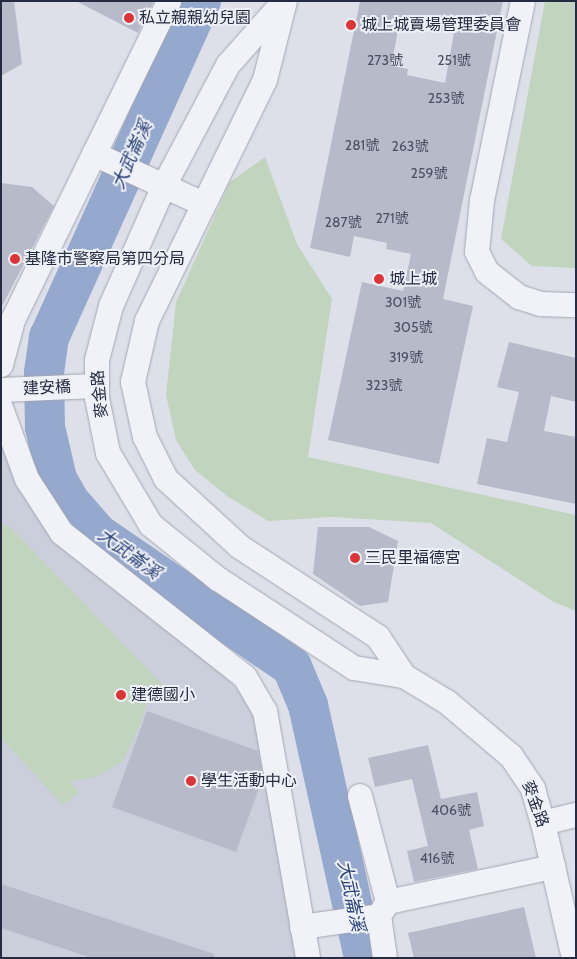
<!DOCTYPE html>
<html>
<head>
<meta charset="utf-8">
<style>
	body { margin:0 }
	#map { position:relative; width:577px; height:959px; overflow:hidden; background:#dee0e9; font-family:Cabin,"Noto Sans TC",sans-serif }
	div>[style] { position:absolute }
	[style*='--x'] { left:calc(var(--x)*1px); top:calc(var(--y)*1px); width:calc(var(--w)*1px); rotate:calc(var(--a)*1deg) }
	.built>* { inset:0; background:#cbcfdb }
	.green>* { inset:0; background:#c0d4be }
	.river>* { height:40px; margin:-20px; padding:0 20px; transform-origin:20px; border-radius:20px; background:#95a8cd }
	.building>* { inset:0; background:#b7bbc9 }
	.roads { filter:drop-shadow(0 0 1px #a3a6b3) drop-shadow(0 0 1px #a3a6b3) }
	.minor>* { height:24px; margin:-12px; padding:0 12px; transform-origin:12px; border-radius:12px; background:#f1f2f7 }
	.dots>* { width:14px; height:14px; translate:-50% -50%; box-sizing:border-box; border:2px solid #edf0f6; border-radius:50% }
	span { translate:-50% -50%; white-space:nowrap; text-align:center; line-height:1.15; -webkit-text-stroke:4px #edf0f6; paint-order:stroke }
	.number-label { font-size:14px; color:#4a4f63 }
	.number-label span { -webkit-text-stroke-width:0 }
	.poi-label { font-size:16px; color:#252b41 }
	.left { translate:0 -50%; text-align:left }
	.street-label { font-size:16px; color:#252b41 }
	.water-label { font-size:18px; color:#2c4379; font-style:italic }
	.frame { position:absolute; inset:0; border:2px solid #252b41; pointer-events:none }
</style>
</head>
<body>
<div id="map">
	<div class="built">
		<div style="clip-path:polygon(1px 420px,23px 484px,216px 665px,267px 724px,320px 958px,1px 958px)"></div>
	</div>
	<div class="green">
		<div style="clip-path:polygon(545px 1px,576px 1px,576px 268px,532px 266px,501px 239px)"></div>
		<div style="clip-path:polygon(265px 157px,297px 244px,332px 299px,308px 457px,576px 515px,576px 611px,554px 602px,431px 523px,332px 517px,268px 521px,227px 496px,195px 470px,176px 440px,166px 395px,176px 302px,230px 182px)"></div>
		<div style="clip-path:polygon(1px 522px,10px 527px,166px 688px,151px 704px,147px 700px,141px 723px,122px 762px,95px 777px,70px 781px,79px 792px,63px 805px,1px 738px)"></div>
	</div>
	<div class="river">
		<div style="--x:201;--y:1;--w:369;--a:114.3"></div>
		<div style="--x:49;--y:337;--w:35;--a:98"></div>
		<div style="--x:44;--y:372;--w:55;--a:89"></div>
		<div style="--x:45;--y:427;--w:53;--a:77"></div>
		<div style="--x:57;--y:479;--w:26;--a:61"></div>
		<div style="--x:70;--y:502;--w:43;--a:48.8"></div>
		<div style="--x:98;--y:534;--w:235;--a:34.4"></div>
		<div style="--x:292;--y:667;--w:41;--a:67.2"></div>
		<div style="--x:308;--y:705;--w:259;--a:77.5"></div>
	</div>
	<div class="building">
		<div style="clip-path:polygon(1px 1px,14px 1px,22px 64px,1px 76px)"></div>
		<div style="clip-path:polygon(76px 1px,154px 1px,138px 33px)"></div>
		<div style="clip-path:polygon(evenodd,360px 1px,503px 1px,443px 299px,473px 306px,439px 464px,328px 440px,362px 282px,403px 291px,411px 254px,386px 249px,387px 243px,354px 236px,350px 257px,310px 248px,360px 1px,400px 21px,454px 33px,445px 83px,407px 75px,408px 69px,391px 66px,400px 21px)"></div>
		<div style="clip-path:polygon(1px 183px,32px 187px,54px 206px,1px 308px)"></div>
		<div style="clip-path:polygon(509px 342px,576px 358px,576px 402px,551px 396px,544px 431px,576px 437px,576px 504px,477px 484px,487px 438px,507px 442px,519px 392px,497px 387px)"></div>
		<div style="clip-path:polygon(318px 527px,369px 527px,398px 541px,388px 602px,360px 606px,313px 574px)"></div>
		<div style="clip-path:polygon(147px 711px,258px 751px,263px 777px,236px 852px,112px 807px)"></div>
		<div style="clip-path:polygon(428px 745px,441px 799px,477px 792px,484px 826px,469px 830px,478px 869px,414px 882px,407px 851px,428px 846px,412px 779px,375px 787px,368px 758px)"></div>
		<div style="clip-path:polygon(1px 884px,214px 954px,214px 958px,92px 958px,1px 928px)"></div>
		<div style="clip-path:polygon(524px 907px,536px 958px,414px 958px,408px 933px)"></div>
	</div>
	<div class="roads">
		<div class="minor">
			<div style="--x:285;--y:1;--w:81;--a:104.2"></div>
			<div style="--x:265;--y:80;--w:268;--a:116.1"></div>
			<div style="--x:147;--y:321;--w:63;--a:102.9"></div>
			<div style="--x:133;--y:382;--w:56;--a:77.7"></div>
			<div style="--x:145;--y:437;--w:47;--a:63.4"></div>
			<div style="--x:166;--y:479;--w:100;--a:42.6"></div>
			<div style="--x:240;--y:547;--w:165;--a:33.1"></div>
			<div style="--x:378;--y:637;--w:47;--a:56.3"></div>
			<div style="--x:404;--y:676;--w:50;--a:31.2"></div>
			<div style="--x:447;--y:702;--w:84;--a:40.2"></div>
			<div style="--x:511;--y:756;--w:40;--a:56"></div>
			<div style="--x:533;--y:789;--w:35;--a:74"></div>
			<div style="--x:543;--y:823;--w:139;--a:77.1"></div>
			<div style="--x:523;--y:1;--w:203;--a:101.6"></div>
			<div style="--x:482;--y:200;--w:52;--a:95.5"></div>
			<div style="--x:477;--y:252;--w:22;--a:63"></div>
			<div style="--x:487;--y:272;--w:41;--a:38"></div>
			<div style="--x:519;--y:297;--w:23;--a:18"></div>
			<div style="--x:541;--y:304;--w:35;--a:2"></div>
			<div style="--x:282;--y:4;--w:81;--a:131.5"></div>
			<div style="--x:228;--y:65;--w:137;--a:117.9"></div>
			<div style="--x:164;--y:186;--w:131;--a:113.8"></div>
			<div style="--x:111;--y:306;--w:56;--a:104.5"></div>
			<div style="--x:97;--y:360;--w:38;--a:90"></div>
			<div style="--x:97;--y:398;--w:56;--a:78.7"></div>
			<div style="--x:108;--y:453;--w:84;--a:59.2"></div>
			<div style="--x:151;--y:525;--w:86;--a:38.9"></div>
			<div style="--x:218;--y:579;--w:163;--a:33.2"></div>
			<div style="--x:354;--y:668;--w:51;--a:9.1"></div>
			<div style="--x:94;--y:154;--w:120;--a:24.6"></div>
			<div style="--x:1;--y:365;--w:47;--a:-75.1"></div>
			<div style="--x:13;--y:320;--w:355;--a:-63.9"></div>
			<div style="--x:1;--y:390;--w:95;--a:-2.4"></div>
			<div style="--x:1;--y:408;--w:76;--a:69.9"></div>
			<div style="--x:27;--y:479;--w:64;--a:57.1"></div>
			<div style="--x:62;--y:533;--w:233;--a:38.2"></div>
			<div style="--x:245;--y:677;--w:39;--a:60"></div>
			<div style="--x:265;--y:711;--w:251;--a:80.1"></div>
			<div style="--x:360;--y:796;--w:110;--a:75.2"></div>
			<div style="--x:388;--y:902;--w:17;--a:123"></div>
			<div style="--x:379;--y:916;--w:42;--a:81.9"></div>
			<div style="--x:543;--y:823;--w:34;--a:-14"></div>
			<div style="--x:388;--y:902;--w:169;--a:-12"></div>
			<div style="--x:302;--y:927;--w:78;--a:-8.1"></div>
		</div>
	</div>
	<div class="dots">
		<div style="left:129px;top:18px;background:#db3537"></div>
		<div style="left:351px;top:25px;background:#db3537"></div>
		<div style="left:15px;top:259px;background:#db3537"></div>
		<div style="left:379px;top:279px;background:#db3537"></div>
		<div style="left:355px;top:558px;background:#db3537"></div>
		<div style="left:121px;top:695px;background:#db3537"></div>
		<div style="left:191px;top:781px;background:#db3537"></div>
	</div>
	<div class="number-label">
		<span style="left:385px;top:60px">273號</span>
		<span style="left:454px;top:60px">251號</span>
		<span style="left:446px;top:98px">253號</span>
		<span style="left:362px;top:145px">281號</span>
		<span style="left:410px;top:146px">263號</span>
		<span style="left:429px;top:173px">259號</span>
		<span style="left:392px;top:218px">271號</span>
		<span style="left:343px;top:222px">287號</span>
		<span style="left:403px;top:302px">301號</span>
		<span style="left:413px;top:327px">305號</span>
		<span style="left:406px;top:357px">319號</span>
		<span style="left:384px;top:385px">323號</span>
		<span style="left:451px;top:810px">406號</span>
		<span style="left:437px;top:858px">416號</span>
	</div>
	<div class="poi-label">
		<span class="left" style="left:139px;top:18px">私立親親幼兒園</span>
		<span class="left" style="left:361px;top:25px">城上城賣場管理委員會</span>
		<span class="left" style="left:25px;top:259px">基隆市警察局第四分局</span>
		<span class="left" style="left:389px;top:279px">城上城</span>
		<span class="left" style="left:365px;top:558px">三民里福德宮</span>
		<span class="left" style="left:131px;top:695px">建德國小</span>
		<span class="left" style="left:201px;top:781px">學生活動中心</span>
	</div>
	<div class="street-label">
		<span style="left:47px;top:388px;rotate:-3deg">建安橋</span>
		<span style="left:100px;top:394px;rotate:-95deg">麥金路</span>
		<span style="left:535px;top:804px;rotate:70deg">麥金路</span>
	</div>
	<div class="water-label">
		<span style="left:132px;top:155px;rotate:-66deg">大武崙溪</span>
		<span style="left:129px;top:554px;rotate:36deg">大武崙溪</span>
		<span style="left:351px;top:896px;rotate:78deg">大武崙溪</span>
	</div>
	<div class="frame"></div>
</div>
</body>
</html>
